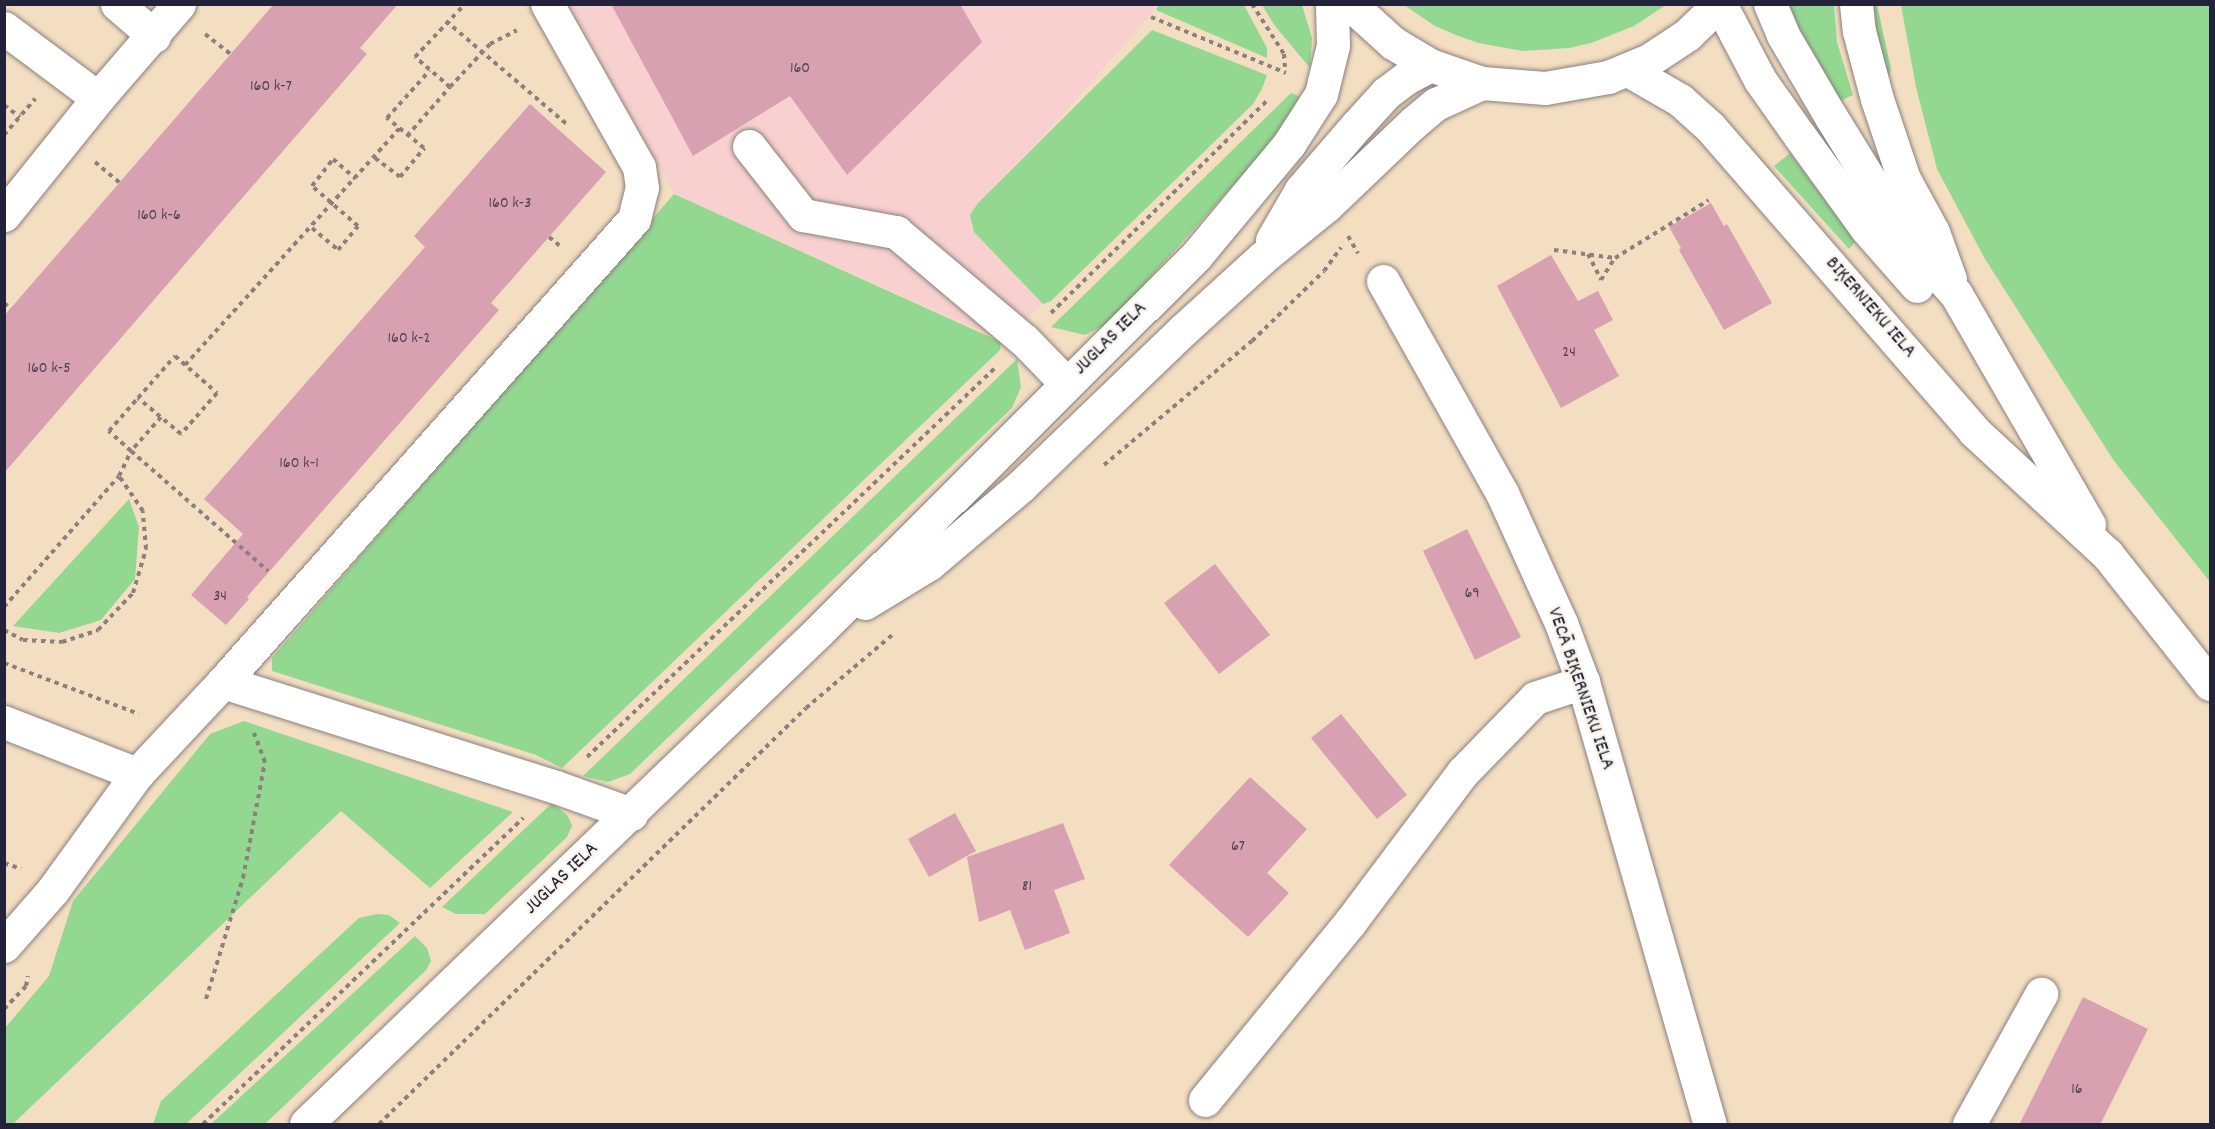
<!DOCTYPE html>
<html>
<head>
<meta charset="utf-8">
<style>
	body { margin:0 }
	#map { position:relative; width:2215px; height:1129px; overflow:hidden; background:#f4dec2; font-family:Dekko,sans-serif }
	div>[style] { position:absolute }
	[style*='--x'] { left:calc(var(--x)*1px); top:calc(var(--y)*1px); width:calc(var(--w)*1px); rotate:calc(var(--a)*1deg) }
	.built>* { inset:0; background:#f7d0cf }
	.green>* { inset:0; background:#93d891 }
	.building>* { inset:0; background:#d7a1b1 }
	.path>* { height:4px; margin-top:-2px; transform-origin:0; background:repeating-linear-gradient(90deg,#8b807e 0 4.5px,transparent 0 9px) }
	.roads { filter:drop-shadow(0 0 2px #8b807e) drop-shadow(0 0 2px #8b807e) }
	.minor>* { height:33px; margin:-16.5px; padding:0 16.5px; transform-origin:16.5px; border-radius:16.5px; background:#fff }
	.major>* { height:33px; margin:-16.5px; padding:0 16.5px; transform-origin:16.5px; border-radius:16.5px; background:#fff }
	span { translate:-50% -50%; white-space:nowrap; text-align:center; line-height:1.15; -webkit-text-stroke:5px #f7f3e8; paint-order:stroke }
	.number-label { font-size:16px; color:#4f4258 }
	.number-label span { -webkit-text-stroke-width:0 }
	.street-label { font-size:20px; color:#22223b }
	.frame { position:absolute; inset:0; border:6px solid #22223b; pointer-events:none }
</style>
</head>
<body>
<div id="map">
	<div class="built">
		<div style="clip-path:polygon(570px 5px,1159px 5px,1050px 129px,978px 203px,970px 215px,974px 232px,1043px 304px,1003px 341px,674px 194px)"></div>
	</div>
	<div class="green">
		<div style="clip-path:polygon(1159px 5px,1244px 5px,1267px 48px,1267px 58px,1156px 10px)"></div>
		<div style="clip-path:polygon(1262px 5px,1302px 5px,1312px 38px,1310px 68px,1275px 26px)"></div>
		<div style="clip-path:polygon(1404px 5px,1666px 5px,1634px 26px,1591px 43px,1569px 48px,1523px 51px,1478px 43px,1456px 35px,1435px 26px)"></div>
		<div style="clip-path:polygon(1785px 5px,1834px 5px,1837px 42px,1853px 95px,1838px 102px)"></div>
		<div style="clip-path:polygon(1867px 5px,1877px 5px,1891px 69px,1887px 83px)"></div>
		<div style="clip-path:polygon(1901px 5px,2210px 5px,2210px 582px,2114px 461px,1985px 259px,1937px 169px,1916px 87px)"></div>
		<div style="clip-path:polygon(1152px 30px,1267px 75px,1262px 89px,1253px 104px,1051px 301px,1043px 304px,974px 232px,970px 215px,978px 203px)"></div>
		<div style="clip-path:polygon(1291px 93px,1299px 96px,1289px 119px,1267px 148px,1109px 323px,1085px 335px,1051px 327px)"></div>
		<div style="clip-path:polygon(1790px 153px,1856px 241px,1849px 249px,1774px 166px)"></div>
		<div style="clip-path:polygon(674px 194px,1001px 342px,1000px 350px,562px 768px,536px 755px,272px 671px,272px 658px)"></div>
		<div style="clip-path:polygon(1017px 359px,1021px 387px,1012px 408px,630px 774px,608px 782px,583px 776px)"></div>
		<div style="clip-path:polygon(129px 499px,139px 527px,135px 579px,101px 620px,59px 633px,13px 626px)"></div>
		<div style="clip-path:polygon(244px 721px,513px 812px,430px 888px,341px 811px,13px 1124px,5px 1124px,5px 1028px,49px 976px,73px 901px,210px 734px)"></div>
		<div style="clip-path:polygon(552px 803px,568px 816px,572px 826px,567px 837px,485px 914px,456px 914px,442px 907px)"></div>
		<div style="clip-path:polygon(377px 914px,389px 915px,400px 923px,186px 1124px,153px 1124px,161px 1101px,359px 918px)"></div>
		<div style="clip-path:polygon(415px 936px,427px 948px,431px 961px,426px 970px,265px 1124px,211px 1124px)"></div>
	</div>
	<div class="building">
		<div style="clip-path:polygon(274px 4px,398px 4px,360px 48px,367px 54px,4px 473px,4px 316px)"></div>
		<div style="clip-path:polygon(611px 4px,960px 4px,982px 42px,847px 175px,790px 96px,693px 156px)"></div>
		<div style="clip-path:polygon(530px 104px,606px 172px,491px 303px,499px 310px,247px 597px,249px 599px,226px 625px,191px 595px,243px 534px,204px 499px,425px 247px,414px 236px)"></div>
		<div style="clip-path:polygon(1711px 203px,1724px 226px,1727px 224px,1772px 303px,1724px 330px,1679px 250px,1681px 248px,1669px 227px)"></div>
		<div style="clip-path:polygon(1551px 255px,1578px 301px,1598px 291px,1613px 320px,1594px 330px,1619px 376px,1561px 408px,1497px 286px)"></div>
		<div style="clip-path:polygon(1467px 529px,1521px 637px,1475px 660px,1423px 551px)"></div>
		<div style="clip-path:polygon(1215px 564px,1270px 635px,1219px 674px,1164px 603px)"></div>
		<div style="clip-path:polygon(1341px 714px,1407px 795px,1377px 819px,1311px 738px)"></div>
		<div style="clip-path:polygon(1250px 777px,1307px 829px,1267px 873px,1289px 893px,1248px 937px,1169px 865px)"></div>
		<div style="clip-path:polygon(955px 813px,976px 851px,929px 877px,908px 839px)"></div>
		<div style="clip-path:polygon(1063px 823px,1085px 879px,1054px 890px,1070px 933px,1025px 950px,1010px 910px,979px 922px,967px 857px)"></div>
		<div style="clip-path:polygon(2083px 997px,2148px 1029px,2100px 1125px,2019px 1125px)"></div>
	</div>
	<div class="path">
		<div style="--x:1252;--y:4;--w:59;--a:57.4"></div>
		<div style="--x:1284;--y:54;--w:13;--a:86"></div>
		<div style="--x:1151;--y:17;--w:146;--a:22.5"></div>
		<div style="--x:446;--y:21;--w:162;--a:40.5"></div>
		<div style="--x:205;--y:34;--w:33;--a:38"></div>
		<div style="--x:450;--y:87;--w:59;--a:-47.1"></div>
		<div style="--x:490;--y:44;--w:30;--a:-27"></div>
		<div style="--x:4;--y:105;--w:20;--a:37"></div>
		<div style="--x:4;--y:135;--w:48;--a:-49.3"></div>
		<div style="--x:407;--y:136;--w:65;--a:-48.7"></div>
		<div style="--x:450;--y:87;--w:46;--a:-139.4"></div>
		<div style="--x:415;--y:57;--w:73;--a:-46.7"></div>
		<div style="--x:375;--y:158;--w:31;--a:37"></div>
		<div style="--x:400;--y:177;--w:38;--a:-50"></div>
		<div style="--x:424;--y:148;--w:48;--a:-141"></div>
		<div style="--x:387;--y:118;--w:64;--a:-48.1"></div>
		<div style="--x:95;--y:162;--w:33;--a:40"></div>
		<div style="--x:312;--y:228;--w:34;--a:40"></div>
		<div style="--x:338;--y:250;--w:31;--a:-50"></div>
		<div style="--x:358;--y:226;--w:61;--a:-139"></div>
		<div style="--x:312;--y:186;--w:34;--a:-52"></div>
		<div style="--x:333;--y:159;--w:30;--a:41"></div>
		<div style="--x:1348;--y:236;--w:20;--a:60"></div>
		<div style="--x:549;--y:237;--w:14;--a:39"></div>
		<div style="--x:1554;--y:250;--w:62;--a:7.5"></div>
		<div style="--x:1615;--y:258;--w:110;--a:-31.7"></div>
		<div style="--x:1588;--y:254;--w:29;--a:63"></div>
		<div style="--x:1601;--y:280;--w:26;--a:-58"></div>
		<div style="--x:4;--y:303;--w:9;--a:41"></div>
		<div style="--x:1051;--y:313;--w:304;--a:-44.5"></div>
		<div style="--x:185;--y:365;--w:319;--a:-47.8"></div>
		<div style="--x:161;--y:417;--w:45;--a:131.4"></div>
		<div style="--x:131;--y:451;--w:182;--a:41.2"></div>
		<div style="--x:1104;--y:465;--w:193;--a:-40"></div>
		<div style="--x:1252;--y:341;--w:100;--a:-44.2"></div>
		<div style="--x:1324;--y:271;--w:29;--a:-54"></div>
		<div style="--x:4;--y:607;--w:174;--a:-48.7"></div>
		<div style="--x:119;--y:476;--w:28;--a:-64"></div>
		<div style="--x:131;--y:451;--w:30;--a:-138"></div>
		<div style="--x:109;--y:431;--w:44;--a:-48.7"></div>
		<div style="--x:138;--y:398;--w:56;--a:-48.6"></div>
		<div style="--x:175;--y:356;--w:56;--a:41.4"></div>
		<div style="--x:217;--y:393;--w:55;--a:131.3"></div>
		<div style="--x:181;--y:434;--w:56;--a:-140.1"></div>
		<div style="--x:4;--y:630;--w:21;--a:28"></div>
		<div style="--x:23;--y:640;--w:39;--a:3"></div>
		<div style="--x:62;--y:642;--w:38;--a:-18"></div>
		<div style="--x:98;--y:630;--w:51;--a:-46.6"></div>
		<div style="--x:133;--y:593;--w:46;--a:-73.5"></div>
		<div style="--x:146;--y:549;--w:38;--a:-95"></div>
		<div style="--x:143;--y:511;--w:42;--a:-124.4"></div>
		<div style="--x:4;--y:663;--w:144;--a:20.7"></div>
		<div style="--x:587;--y:757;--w:565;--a:-43.64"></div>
		<div style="--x:4;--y:863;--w:18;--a:19"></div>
		<div style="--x:206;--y:999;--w:127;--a:-73"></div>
		<div style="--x:243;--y:878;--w:118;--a:-79.3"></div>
		<div style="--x:265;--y:762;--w:31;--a:-111"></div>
		<div style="--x:4;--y:1009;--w:32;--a:-46"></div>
		<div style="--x:26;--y:986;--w:10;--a:-79"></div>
		<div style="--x:203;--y:1124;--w:443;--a:-43.7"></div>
		<div style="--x:379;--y:1124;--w:596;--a:-44.25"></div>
		<div style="--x:806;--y:708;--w:113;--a:-40.3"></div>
	</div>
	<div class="roads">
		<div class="minor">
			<div style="--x:117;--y:4;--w:49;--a:40.9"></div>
			<div style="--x:4;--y:28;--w:117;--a:36.7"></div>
			<div style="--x:749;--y:146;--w:88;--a:52"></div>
			<div style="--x:803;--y:215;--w:95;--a:10.4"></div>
			<div style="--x:896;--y:232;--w:167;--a:40.2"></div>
			<div style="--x:1024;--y:340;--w:60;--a:45.7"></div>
			<div style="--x:4;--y:215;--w:150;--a:-51.2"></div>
			<div style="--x:98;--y:98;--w:124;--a:-49.2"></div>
			<div style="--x:1383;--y:281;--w:243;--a:60.7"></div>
			<div style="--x:1502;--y:493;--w:143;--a:65.6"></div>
			<div style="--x:1561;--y:623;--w:63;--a:69.6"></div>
			<div style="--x:1583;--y:682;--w:460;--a:74"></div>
			<div style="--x:223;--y:682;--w:619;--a:-48.4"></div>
			<div style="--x:634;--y:219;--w:32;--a:-76"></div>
			<div style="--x:642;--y:188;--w:21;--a:-98"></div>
			<div style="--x:639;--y:167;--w:187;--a:-119.4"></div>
			<div style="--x:4;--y:722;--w:143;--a:21.4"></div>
			<div style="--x:137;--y:774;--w:126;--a:-46.9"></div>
			<div style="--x:223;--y:682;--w:349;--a:17.5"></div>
			<div style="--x:556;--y:787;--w:80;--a:19.8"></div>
			<div style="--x:4;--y:946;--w:74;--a:-48.8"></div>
			<div style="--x:53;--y:890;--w:143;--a:-54.1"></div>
			<div style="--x:1205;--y:1100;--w:231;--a:-50.8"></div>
			<div style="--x:1351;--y:921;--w:186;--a:-53.1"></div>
			<div style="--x:1463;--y:772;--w:103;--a:-45.8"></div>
			<div style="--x:1535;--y:698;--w:51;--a:-18.4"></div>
			<div style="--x:1969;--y:1124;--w:149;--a:-61"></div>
		</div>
		<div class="major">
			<div style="--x:1350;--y:4;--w:58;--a:42.2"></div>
			<div style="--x:1393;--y:43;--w:43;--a:30.7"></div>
			<div style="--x:1430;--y:65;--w:55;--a:19.1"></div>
			<div style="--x:1482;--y:83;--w:63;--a:4.5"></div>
			<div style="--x:1545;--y:88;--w:64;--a:-9.9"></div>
			<div style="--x:1608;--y:77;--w:44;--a:-22.5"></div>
			<div style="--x:1649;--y:60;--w:45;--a:-33.3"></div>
			<div style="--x:1687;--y:35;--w:45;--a:-44.1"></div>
			<div style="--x:1720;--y:4;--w:86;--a:62.2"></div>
			<div style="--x:1760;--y:80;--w:67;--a:54.7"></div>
			<div style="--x:1799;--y:135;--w:115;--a:54.2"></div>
			<div style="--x:1866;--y:228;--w:77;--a:48.7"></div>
			<div style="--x:1770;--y:4;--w:34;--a:67"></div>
			<div style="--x:1783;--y:35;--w:95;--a:59.7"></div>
			<div style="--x:1831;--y:117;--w:145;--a:58.3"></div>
			<div style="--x:1907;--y:240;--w:73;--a:47.8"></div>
			<div style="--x:1956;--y:294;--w:266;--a:60"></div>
			<div style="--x:1856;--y:4;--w:27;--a:84"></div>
			<div style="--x:1859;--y:31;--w:70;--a:75.2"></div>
			<div style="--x:1877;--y:99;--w:84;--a:71.4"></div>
			<div style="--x:1904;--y:179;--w:60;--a:61.3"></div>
			<div style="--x:1933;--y:232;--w:50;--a:70.1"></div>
			<div style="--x:1628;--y:70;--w:60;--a:30"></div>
			<div style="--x:1680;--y:100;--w:40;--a:42"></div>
			<div style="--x:1710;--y:127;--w:403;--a:49"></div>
			<div style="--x:1974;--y:431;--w:181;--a:42.8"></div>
			<div style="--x:2107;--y:554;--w:166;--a:51.6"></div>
			<div style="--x:1272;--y:240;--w:58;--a:-59.9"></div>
			<div style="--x:1301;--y:190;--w:86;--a:-49.3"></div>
			<div style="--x:1357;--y:125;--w:43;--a:-47.8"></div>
			<div style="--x:1386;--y:93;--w:25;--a:-37"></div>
			<div style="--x:1406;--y:78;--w:27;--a:-28"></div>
			<div style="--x:865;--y:603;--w:75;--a:-31.4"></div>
			<div style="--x:929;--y:564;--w:122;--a:-40.3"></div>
			<div style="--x:1022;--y:485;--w:223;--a:-43.9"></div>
			<div style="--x:1183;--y:330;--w:107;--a:-42.3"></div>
			<div style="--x:1262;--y:258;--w:82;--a:-39.1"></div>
			<div style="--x:1326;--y:206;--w:120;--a:-43.7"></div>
			<div style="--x:1413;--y:123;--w:30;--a:-40"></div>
			<div style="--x:1436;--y:104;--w:51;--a:-24.5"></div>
			<div style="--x:306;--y:1124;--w:710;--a:-43.86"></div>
			<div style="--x:818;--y:632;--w:533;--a:-44.85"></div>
			<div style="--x:1196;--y:256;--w:146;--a:-50.3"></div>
			<div style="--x:1289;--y:144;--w:59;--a:-57.4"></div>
			<div style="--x:1321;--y:94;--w:50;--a:-76.2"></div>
			<div style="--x:1333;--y:45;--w:41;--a:-91.4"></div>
		</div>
	</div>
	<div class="number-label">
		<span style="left:800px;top:69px">160</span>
		<span style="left:271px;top:87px">160 k-7</span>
		<span style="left:510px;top:204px">160 k-3</span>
		<span style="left:159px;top:216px">160 k-6</span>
		<span style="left:409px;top:339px">160 k-2</span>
		<span style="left:1569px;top:353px">24</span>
		<span style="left:49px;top:369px">160 k-5</span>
		<span style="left:299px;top:464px">160 k-1</span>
		<span style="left:1472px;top:594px">69</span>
		<span style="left:220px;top:597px">34</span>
		<span style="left:1238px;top:847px">67</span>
		<span style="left:1027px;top:887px">81</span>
		<span style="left:2077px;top:1090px">16</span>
	</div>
	<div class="street-label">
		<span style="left:1870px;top:308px;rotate:49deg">BIĶERNIEKU IELA</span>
		<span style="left:1111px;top:339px;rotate:-45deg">JUGLAS IELA</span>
		<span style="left:1580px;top:689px;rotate:71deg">VECĀ BIĶERNIEKU IELA</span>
		<span style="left:562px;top:879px;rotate:-44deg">JUGLAS IELA</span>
	</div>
	<div class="frame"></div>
</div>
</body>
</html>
